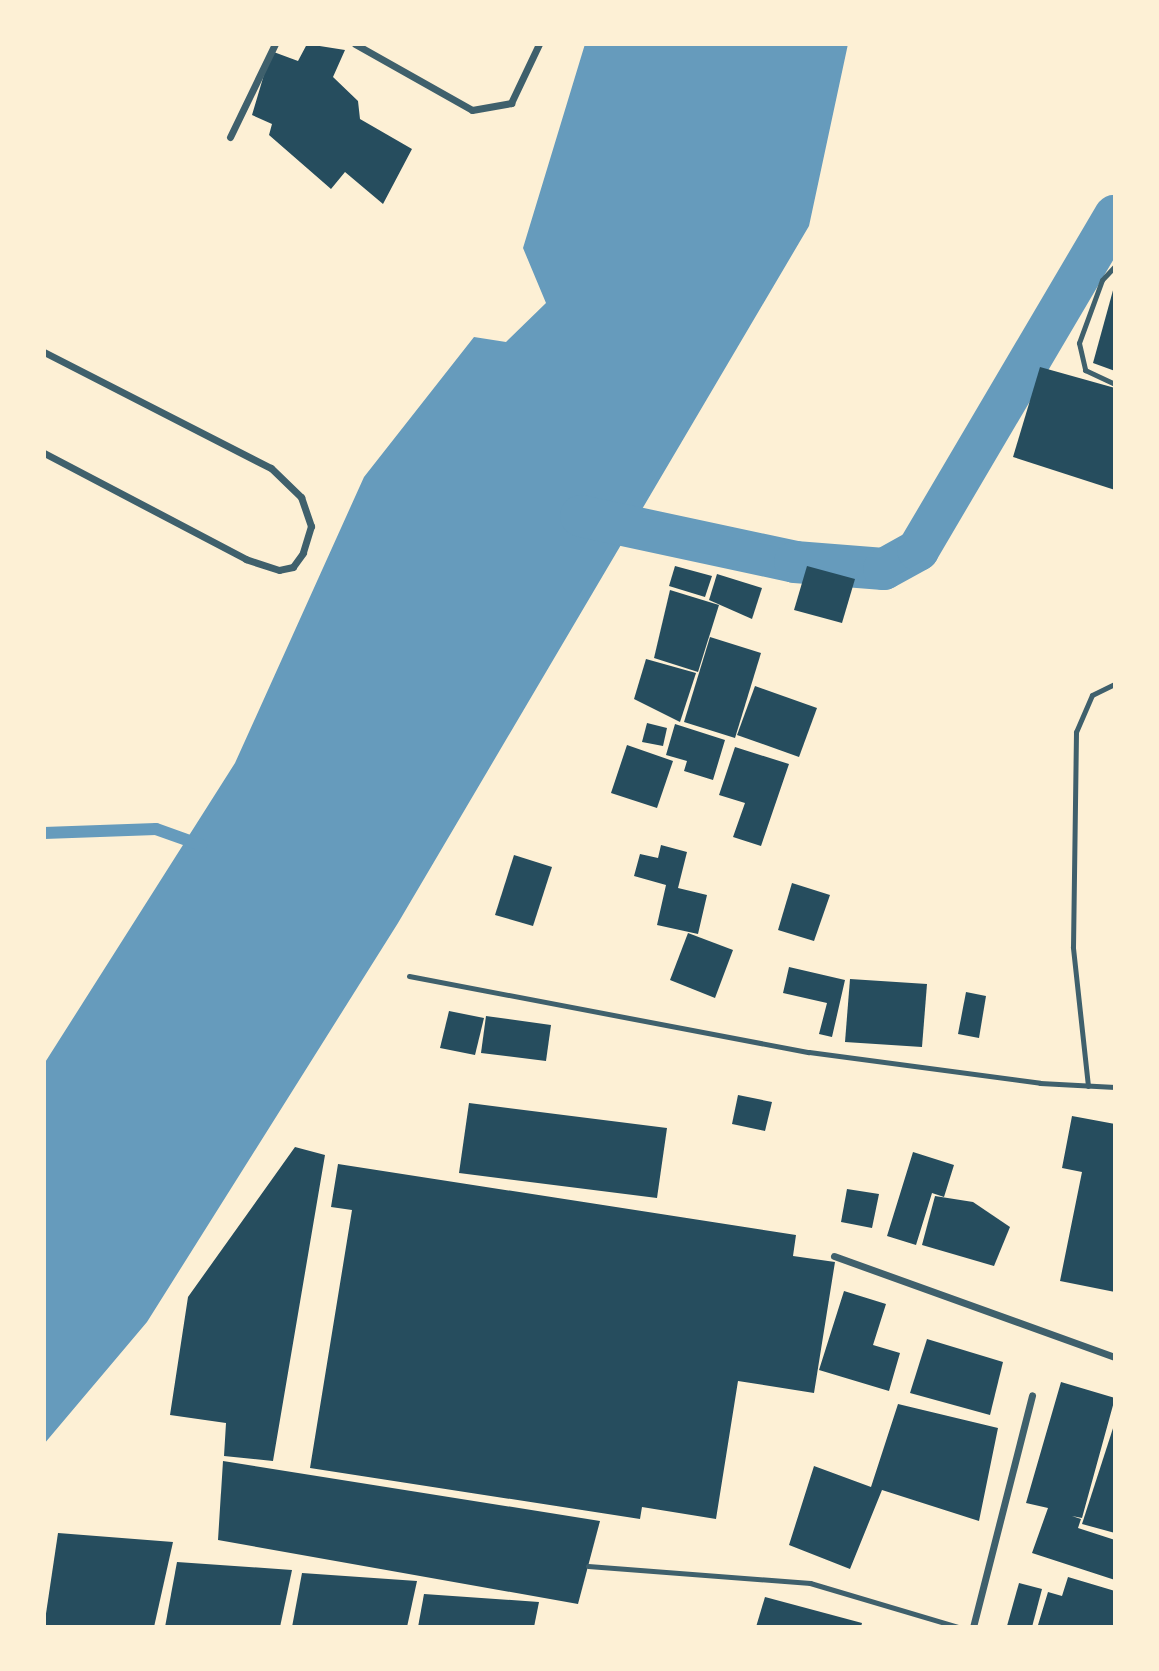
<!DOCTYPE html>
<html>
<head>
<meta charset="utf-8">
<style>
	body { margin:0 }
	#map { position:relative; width:1159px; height:1671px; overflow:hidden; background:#fdf0d5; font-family:"Source Sans 3",sans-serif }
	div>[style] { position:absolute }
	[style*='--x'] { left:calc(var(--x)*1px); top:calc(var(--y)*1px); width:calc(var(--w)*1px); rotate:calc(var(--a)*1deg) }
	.water>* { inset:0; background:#669bbc }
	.stream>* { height:12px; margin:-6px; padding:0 6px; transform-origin:6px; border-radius:6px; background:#669bbc }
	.canal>* { height:42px; margin:-21px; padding:0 21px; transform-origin:21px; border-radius:21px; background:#669bbc }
	.building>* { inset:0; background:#264d5e }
	.service>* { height:5px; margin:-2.5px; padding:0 2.5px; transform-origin:2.5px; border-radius:2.5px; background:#3f606c }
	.minor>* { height:7px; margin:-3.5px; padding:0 3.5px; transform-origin:3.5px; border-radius:3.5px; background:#3f606c }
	span { translate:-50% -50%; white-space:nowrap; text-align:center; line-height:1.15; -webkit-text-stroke:7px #fdf0d5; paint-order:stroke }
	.frame { position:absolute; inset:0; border:46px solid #fdf0d5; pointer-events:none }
</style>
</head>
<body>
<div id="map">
	<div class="water">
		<div style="clip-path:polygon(585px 44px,848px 44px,809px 226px,398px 923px,147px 1322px,44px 1444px,44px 1064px,235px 763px,364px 477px,474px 337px,506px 342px,546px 303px,523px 248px)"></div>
	</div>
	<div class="stream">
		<div style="--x:44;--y:833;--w:112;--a:-2"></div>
		<div style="--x:156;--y:829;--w:48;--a:19.6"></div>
	</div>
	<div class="canal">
		<div style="--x:581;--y:516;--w:219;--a:12.1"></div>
		<div style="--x:795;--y:562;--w:89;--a:4.5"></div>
		<div style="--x:884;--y:569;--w:39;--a:-29"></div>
		<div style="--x:918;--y:550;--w:388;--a:-59.5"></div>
	</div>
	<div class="building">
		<div style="clip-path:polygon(307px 44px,345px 50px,333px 77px,358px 101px,360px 119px,412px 149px,383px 204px,345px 172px,331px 189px,269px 135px,272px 124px,252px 115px,271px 51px,298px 61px)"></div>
		<div style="clip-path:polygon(1115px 283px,1115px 371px,1093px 363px)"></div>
		<div style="clip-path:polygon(1040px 367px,1115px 388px,1115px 490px,1013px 457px)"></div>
		<div style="clip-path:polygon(675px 566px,712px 576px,705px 597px,669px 586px)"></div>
		<div style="clip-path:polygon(807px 566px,855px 579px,842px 623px,794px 610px)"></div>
		<div style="clip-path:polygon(717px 574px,762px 588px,752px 619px,709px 600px)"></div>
		<div style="clip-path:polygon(670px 590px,719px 605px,698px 672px,654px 658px)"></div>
		<div style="clip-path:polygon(710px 637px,761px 653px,735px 738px,684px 722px)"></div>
		<div style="clip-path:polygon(646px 659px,696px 673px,680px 722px,634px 699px)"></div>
		<div style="clip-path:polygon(755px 686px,817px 708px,799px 757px,737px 735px)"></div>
		<div style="clip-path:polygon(647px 723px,667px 728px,663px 746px,642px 742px)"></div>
		<div style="clip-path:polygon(675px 724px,725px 740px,713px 780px,684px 771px,687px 761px,666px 755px)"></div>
		<div style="clip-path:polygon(627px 745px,673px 761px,657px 808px,611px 793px)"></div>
		<div style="clip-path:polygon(735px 747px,789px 764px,761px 846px,733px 837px,745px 803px,719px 795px)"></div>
		<div style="clip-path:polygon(661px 845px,687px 852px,678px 888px,707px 895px,698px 934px,657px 925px,666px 885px,634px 876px,640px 854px,658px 858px)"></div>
		<div style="clip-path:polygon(514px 855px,552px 867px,533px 926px,495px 915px)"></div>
		<div style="clip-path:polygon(792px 883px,830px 895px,814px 941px,778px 930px)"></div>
		<div style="clip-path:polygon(688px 933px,733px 950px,715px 998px,670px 980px)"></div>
		<div style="clip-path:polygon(789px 967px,845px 980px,832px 1037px,819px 1034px,827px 1003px,783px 993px)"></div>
		<div style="clip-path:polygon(850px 979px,927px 984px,922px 1047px,845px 1042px)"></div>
		<div style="clip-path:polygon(966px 992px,986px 996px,979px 1038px,958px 1034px)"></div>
		<div style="clip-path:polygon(449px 1011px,484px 1018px,475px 1055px,440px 1048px)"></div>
		<div style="clip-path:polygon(486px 1016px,551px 1025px,546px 1061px,481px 1053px)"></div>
		<div style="clip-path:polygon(738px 1095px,772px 1102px,765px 1131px,732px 1124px)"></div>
		<div style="clip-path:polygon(469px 1103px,667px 1128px,657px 1198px,459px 1173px)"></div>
		<div style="clip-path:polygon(1072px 1116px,1115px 1124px,1115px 1292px,1060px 1281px,1082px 1172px,1062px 1168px)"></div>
		<div style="clip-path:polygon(295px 1147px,325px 1155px,273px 1461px,224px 1456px,226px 1423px,170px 1415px,188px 1297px)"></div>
		<div style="clip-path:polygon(913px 1152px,954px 1165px,944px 1197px,932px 1193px,916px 1245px,887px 1236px)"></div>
		<div style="clip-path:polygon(338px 1164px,796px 1235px,793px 1256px,835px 1262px,814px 1393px,738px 1381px,716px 1519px,642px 1507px,640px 1519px,310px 1468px,352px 1210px,331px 1207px)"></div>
		<div style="clip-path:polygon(847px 1189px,879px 1194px,872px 1228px,841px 1222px)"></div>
		<div style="clip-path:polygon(935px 1196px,973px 1202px,1010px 1227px,994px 1266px,922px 1245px)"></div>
		<div style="clip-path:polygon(844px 1291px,886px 1304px,873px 1345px,900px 1353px,889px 1391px,819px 1370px)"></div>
		<div style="clip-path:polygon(927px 1339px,1003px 1362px,990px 1415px,910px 1393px)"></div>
		<div style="clip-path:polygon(1061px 1382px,1115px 1398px,1082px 1518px,1072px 1516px,1081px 1519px,1078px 1528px,1115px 1540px,1115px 1580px,1032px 1553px,1048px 1508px,1026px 1503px)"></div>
		<div style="clip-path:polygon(898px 1404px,998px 1428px,979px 1521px,882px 1490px,850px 1569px,789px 1545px,814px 1466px,871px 1487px)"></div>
		<div style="clip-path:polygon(1115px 1422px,1115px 1533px,1082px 1524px)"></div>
		<div style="clip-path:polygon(223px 1461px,600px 1521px,578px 1604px,218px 1540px)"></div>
		<div style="clip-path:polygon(58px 1533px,173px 1542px,154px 1627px,44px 1627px)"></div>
		<div style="clip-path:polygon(177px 1562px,292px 1570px,280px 1627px,165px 1627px)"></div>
		<div style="clip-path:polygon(302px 1573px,417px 1581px,407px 1627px,292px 1627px)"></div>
		<div style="clip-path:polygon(1068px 1577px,1115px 1591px,1115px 1627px,1038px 1625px,1048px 1592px,1062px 1596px)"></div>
		<div style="clip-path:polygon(1019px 1583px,1042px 1589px,1032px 1627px,1007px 1626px)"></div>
		<div style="clip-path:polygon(424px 1594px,539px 1602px,534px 1627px,418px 1627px)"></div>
		<div style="clip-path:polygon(765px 1597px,862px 1623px,861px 1627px,756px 1627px)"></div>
	</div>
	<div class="service">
		<div style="--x:1115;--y:266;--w:19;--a:133"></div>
		<div style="--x:1102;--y:280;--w:67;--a:110.1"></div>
		<div style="--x:1079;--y:343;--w:28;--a:77"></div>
		<div style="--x:1085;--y:370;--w:33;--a:25"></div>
		<div style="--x:409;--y:976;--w:407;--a:10.8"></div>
		<div style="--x:809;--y:1052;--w:233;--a:7.6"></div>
		<div style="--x:1040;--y:1083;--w:75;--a:3.1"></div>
		<div style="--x:1088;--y:1086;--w:140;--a:-96.2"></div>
		<div style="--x:1073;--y:947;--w:215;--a:-89.2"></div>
		<div style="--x:1076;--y:732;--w:40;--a:-66.6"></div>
		<div style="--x:1092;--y:695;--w:25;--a:-26"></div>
		<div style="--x:588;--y:1566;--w:223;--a:4.4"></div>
		<div style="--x:810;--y:1583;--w:155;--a:16.5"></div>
	</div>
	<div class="minor">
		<div style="--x:355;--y:44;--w:134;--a:29.4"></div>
		<div style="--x:472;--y:110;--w:40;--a:-10"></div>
		<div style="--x:511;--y:103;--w:65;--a:-64.6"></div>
		<div style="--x:230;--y:137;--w:103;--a:-64.2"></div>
		<div style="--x:44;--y:352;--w:255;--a:27.1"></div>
		<div style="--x:271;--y:468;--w:42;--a:44"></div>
		<div style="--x:301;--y:497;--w:31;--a:71"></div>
		<div style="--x:311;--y:526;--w:28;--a:107"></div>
		<div style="--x:303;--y:553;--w:17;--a:126"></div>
		<div style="--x:293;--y:567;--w:14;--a:168"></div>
		<div style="--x:279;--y:570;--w:35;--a:-162"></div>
		<div style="--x:246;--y:559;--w:228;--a:-152.3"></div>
		<div style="--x:834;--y:1256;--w:299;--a:19.8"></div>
		<div style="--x:973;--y:1627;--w:239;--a:-75.7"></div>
	</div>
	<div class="frame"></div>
</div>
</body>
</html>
